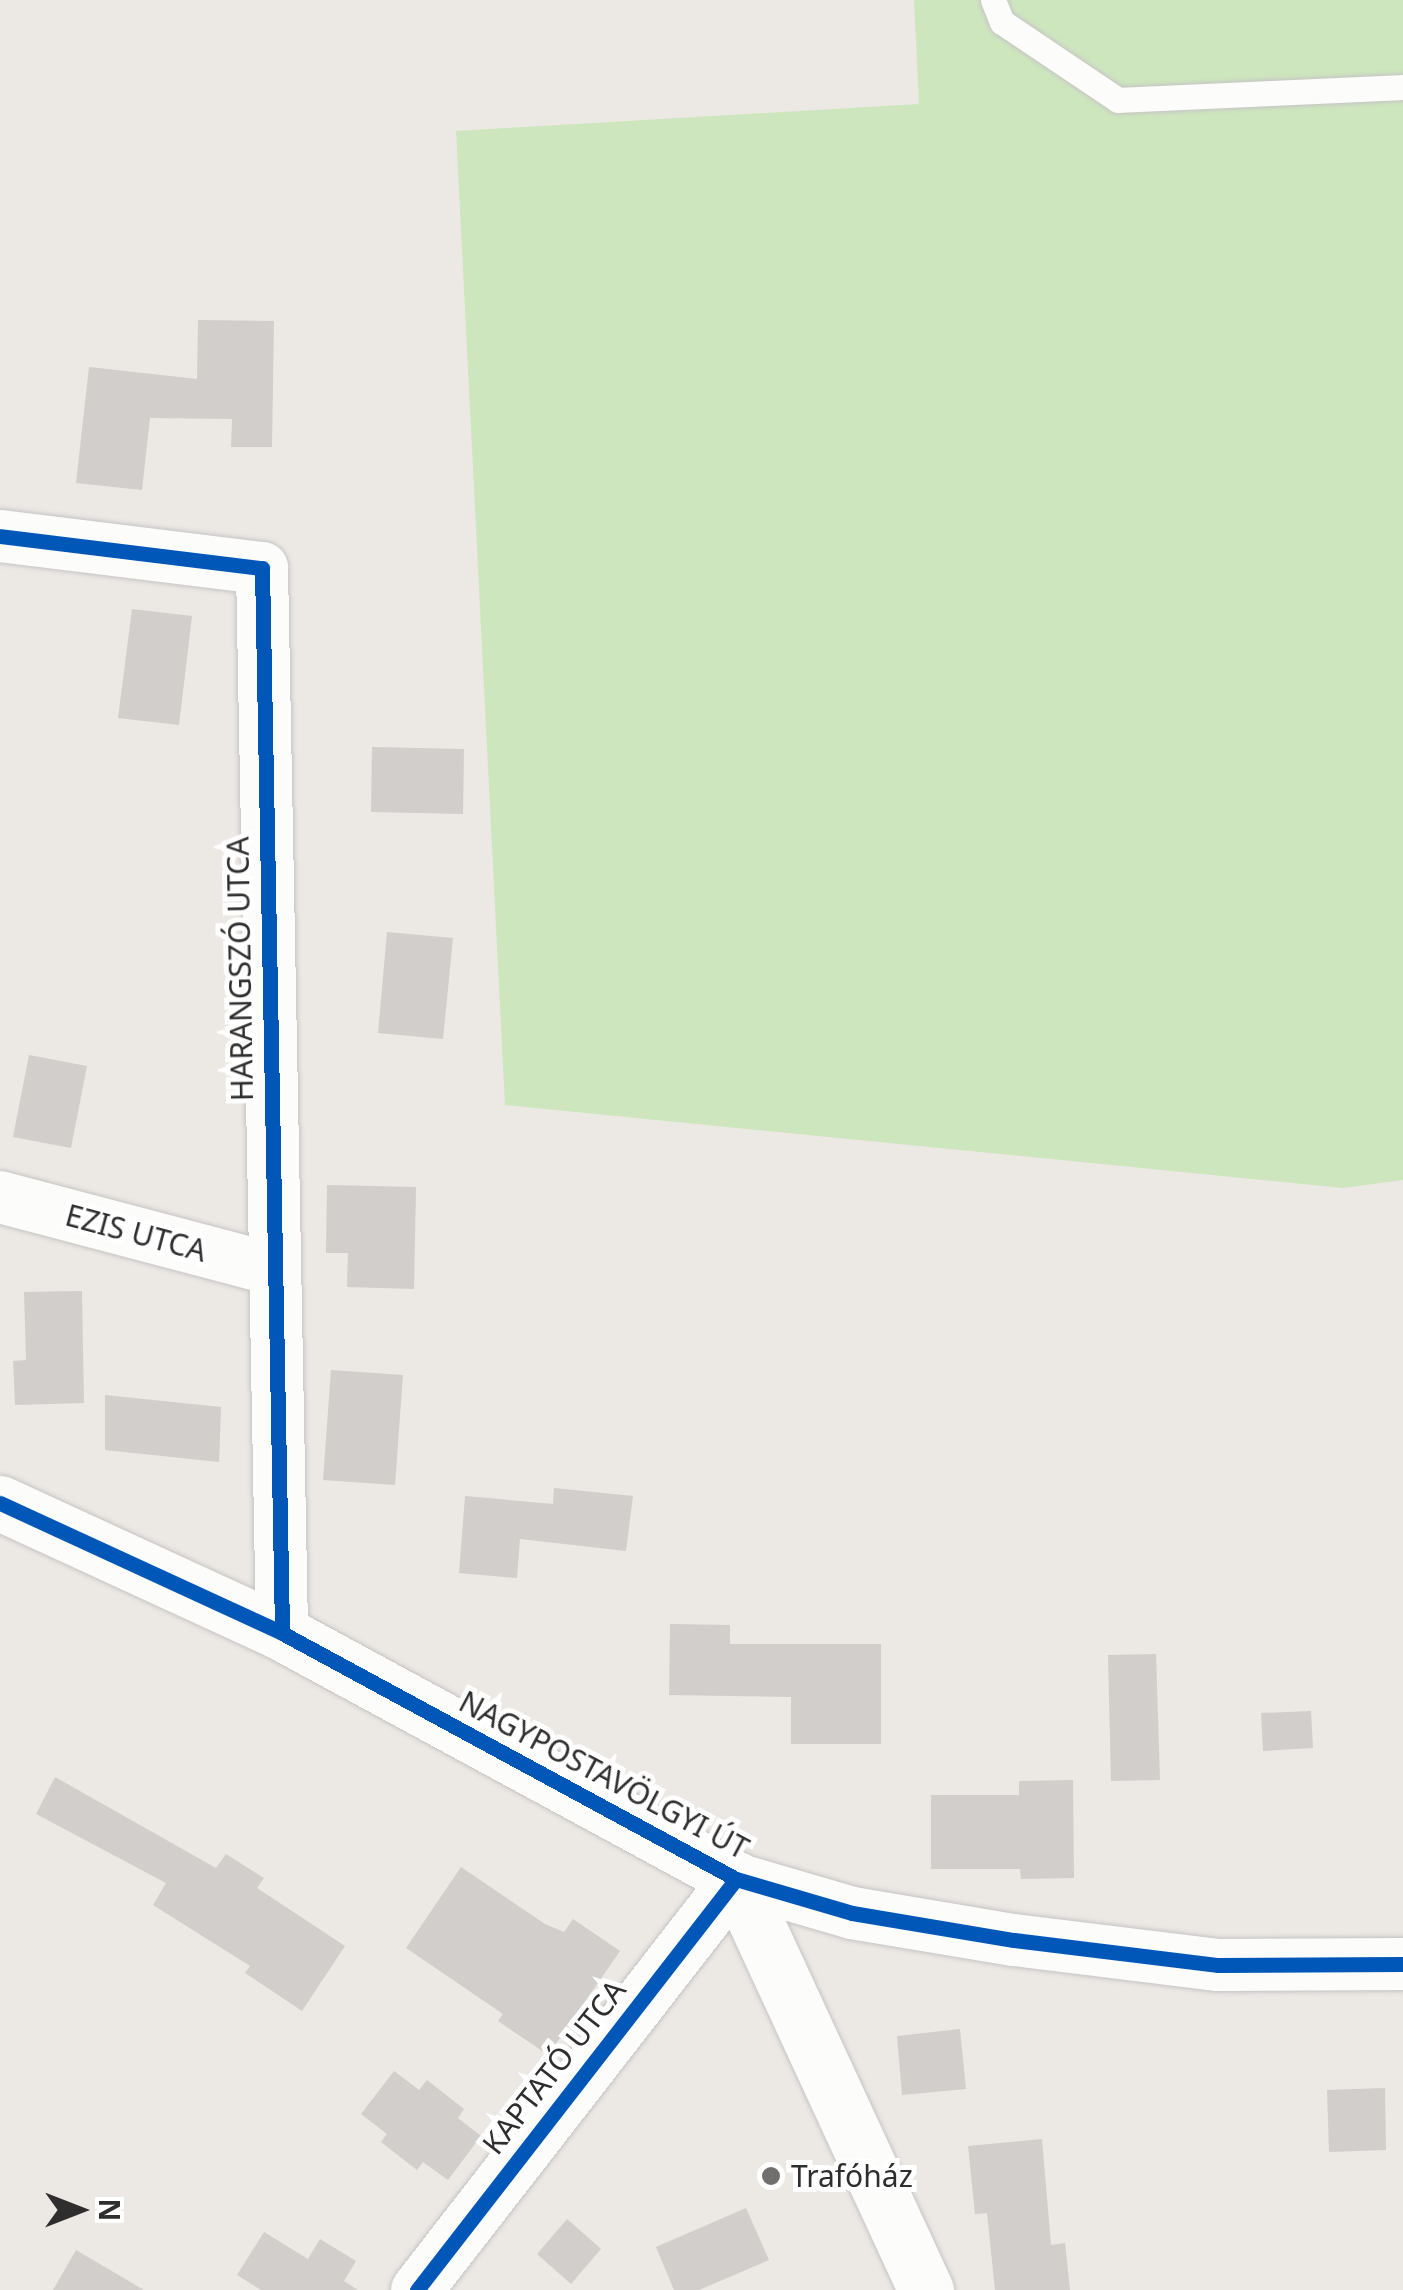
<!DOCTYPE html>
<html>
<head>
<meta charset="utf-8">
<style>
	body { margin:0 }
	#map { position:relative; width:1403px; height:2290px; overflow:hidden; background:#ece8e4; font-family:"Noto Sans",sans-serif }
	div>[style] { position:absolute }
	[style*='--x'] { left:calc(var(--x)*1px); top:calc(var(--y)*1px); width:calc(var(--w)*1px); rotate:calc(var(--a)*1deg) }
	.green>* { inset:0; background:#cee6be }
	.building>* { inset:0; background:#d1cecb }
	.roads { filter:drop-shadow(0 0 2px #c5c4c5) drop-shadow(0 0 2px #c5c4c5) }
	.service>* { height:25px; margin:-12.5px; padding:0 12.5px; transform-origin:12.5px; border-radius:12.5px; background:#fcfcfb }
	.minor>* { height:52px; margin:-26px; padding:0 26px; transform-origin:26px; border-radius:26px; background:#fcfcfb }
	.tertiary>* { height:55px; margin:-27.5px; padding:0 27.5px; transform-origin:27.5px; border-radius:27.5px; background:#fcfcfb }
	.cycleway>* { height:15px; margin:-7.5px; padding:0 7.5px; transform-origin:7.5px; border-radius:7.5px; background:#0057b8 }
	.dots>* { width:28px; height:28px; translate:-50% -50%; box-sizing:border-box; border:5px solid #fff; border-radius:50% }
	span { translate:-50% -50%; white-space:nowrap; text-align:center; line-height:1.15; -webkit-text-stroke:10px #fff; paint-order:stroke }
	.street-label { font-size:30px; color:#2e2e2e }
	.poi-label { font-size:30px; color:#2e2e2e }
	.left { translate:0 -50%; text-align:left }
	.north { position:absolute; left:30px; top:2160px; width:100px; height:100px; -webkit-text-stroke:8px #fff; paint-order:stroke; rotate:90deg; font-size:28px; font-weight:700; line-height:40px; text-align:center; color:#2e2e2e }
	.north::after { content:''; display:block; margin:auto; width:35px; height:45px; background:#2e2e2e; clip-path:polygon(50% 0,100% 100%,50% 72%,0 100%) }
</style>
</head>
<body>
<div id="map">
	<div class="green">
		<div style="clip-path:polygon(914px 0,1403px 0,1403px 1180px,1343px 1188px,505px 1105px,456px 131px,919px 104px)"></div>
	</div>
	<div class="building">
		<div style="clip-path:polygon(198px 320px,274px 321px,272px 447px,231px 447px,232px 419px,150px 418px,142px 490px,76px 483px,89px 367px,197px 379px)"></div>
		<div style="clip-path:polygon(132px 609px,192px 616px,179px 725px,118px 718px)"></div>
		<div style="clip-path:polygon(372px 747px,464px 749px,463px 814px,371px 812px)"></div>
		<div style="clip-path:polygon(387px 932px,453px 938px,443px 1039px,378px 1033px)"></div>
		<div style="clip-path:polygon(29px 1055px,87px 1066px,71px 1148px,13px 1137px)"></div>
		<div style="clip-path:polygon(327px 1185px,416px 1187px,414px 1289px,347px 1287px,348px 1253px,326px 1253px)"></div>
		<div style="clip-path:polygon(82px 1291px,84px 1403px,15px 1405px,13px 1361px,26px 1360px,24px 1292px)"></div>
		<div style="clip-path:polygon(331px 1370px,403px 1375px,395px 1485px,323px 1480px)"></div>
		<div style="clip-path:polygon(105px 1395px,221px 1407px,219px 1462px,105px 1450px)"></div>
		<div style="clip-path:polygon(554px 1488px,633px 1496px,626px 1551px,520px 1539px,517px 1578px,459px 1573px,465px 1496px,553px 1504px)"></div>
		<div style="clip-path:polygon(670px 1624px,730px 1625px,730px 1644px,881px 1644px,881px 1744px,791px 1744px,791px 1697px,669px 1695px)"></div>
		<div style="clip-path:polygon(1156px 1654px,1160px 1780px,1111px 1781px,1108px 1655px)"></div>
		<div style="clip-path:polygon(1311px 1711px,1313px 1748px,1263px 1751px,1261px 1713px)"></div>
		<div style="clip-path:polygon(55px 1777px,216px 1868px,226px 1854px,264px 1878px,257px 1888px,345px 1946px,302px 2011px,245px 1973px,250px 1966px,153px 1905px,166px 1883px,36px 1814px)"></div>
		<div style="clip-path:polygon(1073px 1780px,1074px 1878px,1021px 1879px,1020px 1869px,931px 1869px,931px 1795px,1019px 1795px,1019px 1781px)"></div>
		<div style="clip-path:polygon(461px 1867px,545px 1924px,564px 1932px,573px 1919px,620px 1951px,548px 2055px,498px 2021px,503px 2014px,406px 1948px)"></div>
		<div style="clip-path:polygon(960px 2029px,966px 2089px,902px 2095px,897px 2036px)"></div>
		<div style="clip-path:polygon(394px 2071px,419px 2090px,427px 2080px,464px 2109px,458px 2118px,481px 2136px,448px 2180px,423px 2162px,417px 2170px,381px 2142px,387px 2134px,361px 2114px)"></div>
		<div style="clip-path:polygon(1385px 2088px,1386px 2150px,1329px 2152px,1327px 2090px)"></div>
		<div style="clip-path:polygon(1042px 2139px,1051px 2245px,1065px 2243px,1070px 2290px,995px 2290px,987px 2213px,975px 2214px,968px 2146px)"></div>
		<div style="clip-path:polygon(746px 2208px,769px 2260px,699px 2290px,674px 2290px,656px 2247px)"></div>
		<div style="clip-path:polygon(567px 2219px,601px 2249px,571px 2284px,537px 2254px)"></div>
		<div style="clip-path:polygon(264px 2232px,308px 2259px,320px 2239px,356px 2261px,344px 2281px,358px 2290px,261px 2290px,237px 2275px)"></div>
		<div style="clip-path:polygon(76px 2250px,144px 2290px,53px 2290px)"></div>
	</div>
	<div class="roads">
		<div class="service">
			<div style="--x:993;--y:0;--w:24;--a:68"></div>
			<div style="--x:1002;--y:22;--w:140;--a:33.9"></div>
			<div style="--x:1118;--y:100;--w:285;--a:-2.6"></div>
		</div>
		<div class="minor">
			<div style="--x:0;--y:536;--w:264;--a:7"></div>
			<div style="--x:262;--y:568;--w:1065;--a:88.92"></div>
			<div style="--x:0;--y:1197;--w:281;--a:14.8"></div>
			<div style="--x:417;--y:2290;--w:520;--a:-52.18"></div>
			<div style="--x:736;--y:1879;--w:121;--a:16.3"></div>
			<div style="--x:852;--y:1913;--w:164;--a:9.5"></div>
			<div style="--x:1014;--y:1940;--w:206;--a:7"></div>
			<div style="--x:1218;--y:1965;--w:185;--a:-0.3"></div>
		</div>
		<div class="tertiary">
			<div style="--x:0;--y:1503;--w:311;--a:24.7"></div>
			<div style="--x:282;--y:1633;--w:516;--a:28.45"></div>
			<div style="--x:736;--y:1879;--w:453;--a:65.2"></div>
		</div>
	</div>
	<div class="cycleway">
		<div style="--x:0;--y:536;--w:264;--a:7"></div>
		<div style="--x:262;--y:568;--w:1065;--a:88.92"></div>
		<div style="--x:0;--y:1503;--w:311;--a:24.7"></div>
		<div style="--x:282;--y:1633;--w:516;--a:28.45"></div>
		<div style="--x:736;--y:1879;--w:121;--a:16.3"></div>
		<div style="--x:852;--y:1913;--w:164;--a:9.5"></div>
		<div style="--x:1014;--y:1940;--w:206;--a:7"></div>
		<div style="--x:1218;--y:1965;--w:185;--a:-0.3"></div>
		<div style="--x:417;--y:2290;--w:520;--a:-52.18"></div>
	</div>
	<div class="dots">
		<div style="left:771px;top:2176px;background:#706f6e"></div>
	</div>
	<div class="street-label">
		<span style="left:240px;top:969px;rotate:-91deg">HARANGSZÓ UTCA</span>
		<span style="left:136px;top:1233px;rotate:15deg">EZIS UTCA</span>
		<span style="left:604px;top:1775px;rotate:28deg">NAGYPOSTAVÖLGYI ÚT</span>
		<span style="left:554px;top:2067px;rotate:-52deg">KAPTATÓ UTCA</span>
	</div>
	<div class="poi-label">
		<span class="left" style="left:791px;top:2176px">Trafóház</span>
	</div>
	<div class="north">N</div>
</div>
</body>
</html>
